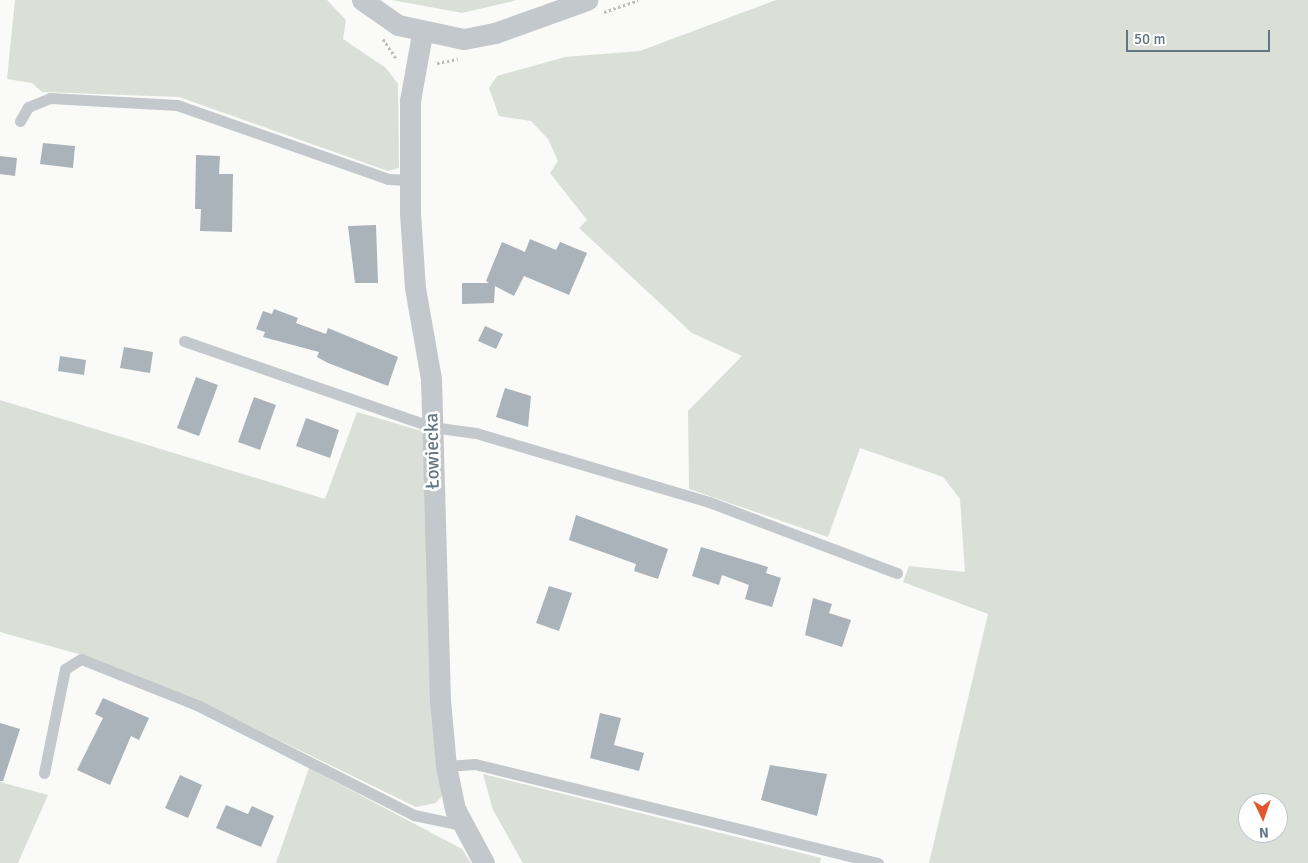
<!DOCTYPE html>
<html>
<head>
<meta charset="utf-8">
<style>
	body { margin:0 }
	#map { position:relative; width:1308px; height:863px; overflow:hidden; background:#fafaf8; font-family:Signika,sans-serif }
	div>[style] { position:absolute }
	[style*='--x'] { left:calc(var(--x)*1px); top:calc(var(--y)*1px); width:calc(var(--w)*1px); rotate:calc(var(--a)*1deg) }
	.green>* { inset:0; background:#dadfd7 }
	.building>* { inset:0; background:#aab3b9 }
	.path>* { height:3px; margin-top:-1.5px; transform-origin:0; background:repeating-linear-gradient(90deg,#bbbfc2 0 2.5px,transparent 0 5px) }
	.lane>* { height:11px; margin:-5.5px; padding:0 5.5px; transform-origin:5.5px; border-radius:5.5px; background:#c3c8cc }
	.street>* { height:21px; margin:-10.5px; padding:0 10.5px; transform-origin:10.5px; border-radius:10.5px; background:#c3c8cc }
	span { translate:-50% -50%; white-space:nowrap; text-align:center; line-height:1.15; -webkit-text-stroke:5px #fff; paint-order:stroke }
	.street-label { font-size:19px; color:#657683 }
	.north { position:absolute; left:1238px; top:793px; width:50px; height:50px; box-sizing:border-box; background:#fff; border:1px solid #c1c8cd; border-radius:50%; rotate:177deg; font-size:14px; font-weight:700; line-height:20px; text-align:center; color:#657683 }
	.north::after { content:''; display:block; margin:auto; width:18px; height:22px; background:#e4572e; clip-path:polygon(50% 0,100% 100%,50% 72%,0 100%) }
	.scale { position:absolute; left:1126px; top:30px; width:144px; height:22px; box-sizing:border-box; border:2px solid #657683; border-top:0; padding-left:6px; font-size:15px; line-height:18px; white-space:nowrap; color:#657683; -webkit-text-stroke:4px #fff; paint-order:stroke }
</style>
</head>
<body>
<div id="map">
	<div class="green">
		<div style="clip-path:polygon(15px 0,327px 0,346px 20px,343px 39px,386px 68px,398px 84px,399px 168px,388px 171px,179px 97px,42px 92px,32px 83px,7px 79px)"></div>
		<div style="clip-path:polygon(392px 0,517px 0,462px 13px)"></div>
		<div style="clip-path:polygon(evenodd,776px 0,1308px 0,1308px 863px,929px 863px,988px 614px,903px 582px,909px 566px,965px 572px,960px 499px,943px 477px,860px 448px,828px 537px,689px 489px,688px 411px,742px 356px,692px 333px,579px 228px,587px 220px,550px 173px,558px 161px,548px 139px,531px 121px,499px 116px,489px 88px,497px 76px,565px 57px,640px 51px,776px 0,1248px 803px,1278px 803px,1278px 833px,1248px 833px,1248px 803px)"></div>
		<div style="clip-path:polygon(0 400px,325px 499px,357px 412px,425px 432px,442px 796px,436px 803px,416px 807px,201px 702px,82px 655px,0 632px)"></div>
		<div style="clip-path:polygon(309px 768px,462px 849px,471px 863px,276px 863px)"></div>
		<div style="clip-path:polygon(483px 774px,821px 858px,820px 863px,523px 863px,493px 810px)"></div>
		<div style="clip-path:polygon(0 782px,48px 795px,18px 863px,0 863px)"></div>
	</div>
	<div class="building">
		<div style="clip-path:polygon(43px 143px,75px 146px,73px 168px,40px 164px)"></div>
		<div style="clip-path:polygon(196px 155px,220px 156px,219px 174px,233px 174px,232px 232px,200px 231px,201px 209px,195px 209px)"></div>
		<div style="clip-path:polygon(0 156px,17px 158px,15px 176px,0 174px)"></div>
		<div style="clip-path:polygon(376px 225px,378px 283px,355px 283px,348px 226px)"></div>
		<div style="clip-path:polygon(530px 239px,556px 250px,560px 242px,587px 253px,569px 295px,524px 276px,514px 296px,495px 286px,494px 303px,462px 304px,462px 283px,489px 283px,486px 281px,502px 242px,525px 252px)"></div>
		<div style="clip-path:polygon(274px 309px,298px 318px,296px 323px,326px 334px,328px 328px,398px 357px,388px 386px,328px 363px,317px 357px,319px 352px,263px 337px,265px 332px,256px 329px,263px 311px,272px 314px)"></div>
		<div style="clip-path:polygon(485px 326px,503px 334px,496px 349px,478px 341px)"></div>
		<div style="clip-path:polygon(124px 347px,153px 352px,150px 373px,120px 368px)"></div>
		<div style="clip-path:polygon(60px 356px,86px 360px,84px 375px,58px 371px)"></div>
		<div style="clip-path:polygon(196px 377px,218px 385px,199px 436px,177px 428px)"></div>
		<div style="clip-path:polygon(505px 388px,531px 396px,528px 427px,496px 417px)"></div>
		<div style="clip-path:polygon(254px 397px,276px 405px,260px 450px,238px 442px)"></div>
		<div style="clip-path:polygon(306px 418px,339px 430px,330px 458px,296px 446px)"></div>
		<div style="clip-path:polygon(576px 515px,668px 549px,658px 579px,634px 571px,636px 564px,569px 540px)"></div>
		<div style="clip-path:polygon(701px 547px,768px 567px,766px 573px,781px 578px,772px 607px,745px 599px,749px 585px,722px 575px,719px 585px,692px 576px)"></div>
		<div style="clip-path:polygon(549px 586px,572px 593px,559px 631px,536px 623px)"></div>
		<div style="clip-path:polygon(813px 598px,832px 604px,829px 613px,851px 620px,842px 647px,805px 635px)"></div>
		<div style="clip-path:polygon(103px 698px,149px 718px,139px 740px,131px 736px,110px 785px,77px 770px,103px 718px,95px 714px)"></div>
		<div style="clip-path:polygon(600px 713px,621px 718px,614px 745px,644px 753px,639px 771px,590px 758px)"></div>
		<div style="clip-path:polygon(0 723px,20px 729px,3px 781px,0 781px)"></div>
		<div style="clip-path:polygon(770px 765px,827px 774px,817px 816px,761px 800px)"></div>
		<div style="clip-path:polygon(180px 775px,202px 785px,188px 818px,165px 808px)"></div>
		<div style="clip-path:polygon(226px 805px,248px 814px,252px 806px,274px 816px,261px 847px,216px 828px)"></div>
	</div>
	<div class="path">
		<div style="--x:604;--y:12;--w:36;--a:-19"></div>
		<div style="--x:383;--y:39;--w:25;--a:56"></div>
		<div style="--x:437;--y:63;--w:21;--a:-11"></div>
	</div>
	<div class="lane">
		<div style="--x:20;--y:121;--w:16;--a:-60"></div>
		<div style="--x:28;--y:107;--w:24;--a:-22"></div>
		<div style="--x:50;--y:98;--w:127;--a:3.2"></div>
		<div style="--x:177;--y:105;--w:224;--a:19.3"></div>
		<div style="--x:388;--y:179;--w:21;--a:3"></div>
		<div style="--x:184;--y:341;--w:262;--a:19.1"></div>
		<div style="--x:432;--y:427;--w:44;--a:7.8"></div>
		<div style="--x:476;--y:433;--w:243;--a:16.5"></div>
		<div style="--x:709;--y:502;--w:201;--a:20.7"></div>
		<div style="--x:446;--y:766;--w:29;--a:-4"></div>
		<div style="--x:475;--y:764;--w:415;--a:13.8"></div>
		<div style="--x:44;--y:773;--w:106;--a:-78.6"></div>
		<div style="--x:65;--y:669;--w:19;--a:-32"></div>
		<div style="--x:81;--y:659;--w:125;--a:21.6"></div>
		<div style="--x:197;--y:705;--w:243;--a:26.9"></div>
		<div style="--x:414;--y:815;--w:48;--a:12"></div>
	</div>
	<div class="street">
		<div style="--x:362;--y:0;--w:44;--a:34.8"></div>
		<div style="--x:398;--y:25;--w:67;--a:12"></div>
		<div style="--x:464;--y:39;--w:32;--a:-11"></div>
		<div style="--x:495;--y:33;--w:98;--a:-19.7"></div>
		<div style="--x:422;--y:34;--w:68;--a:100.2"></div>
		<div style="--x:410;--y:101;--w:112;--a:90"></div>
		<div style="--x:410;--y:213;--w:75;--a:86.2"></div>
		<div style="--x:415;--y:288;--w:92;--a:80"></div>
		<div style="--x:431;--y:379;--w:321;--a:88.4"></div>
		<div style="--x:440;--y:700;--w:66;--a:84.8"></div>
		<div style="--x:446;--y:766;--w:44;--a:78.2"></div>
		<div style="--x:455;--y:809;--w:61;--a:61.8"></div>
	</div>
	<div class="street-label">
		<span style="left:433px;top:451px;rotate:-91deg">Łowiecka</span>
	</div>
	<div class="north">N</div>
	<div class="scale">50 m</div>
</div>
</body>
</html>
